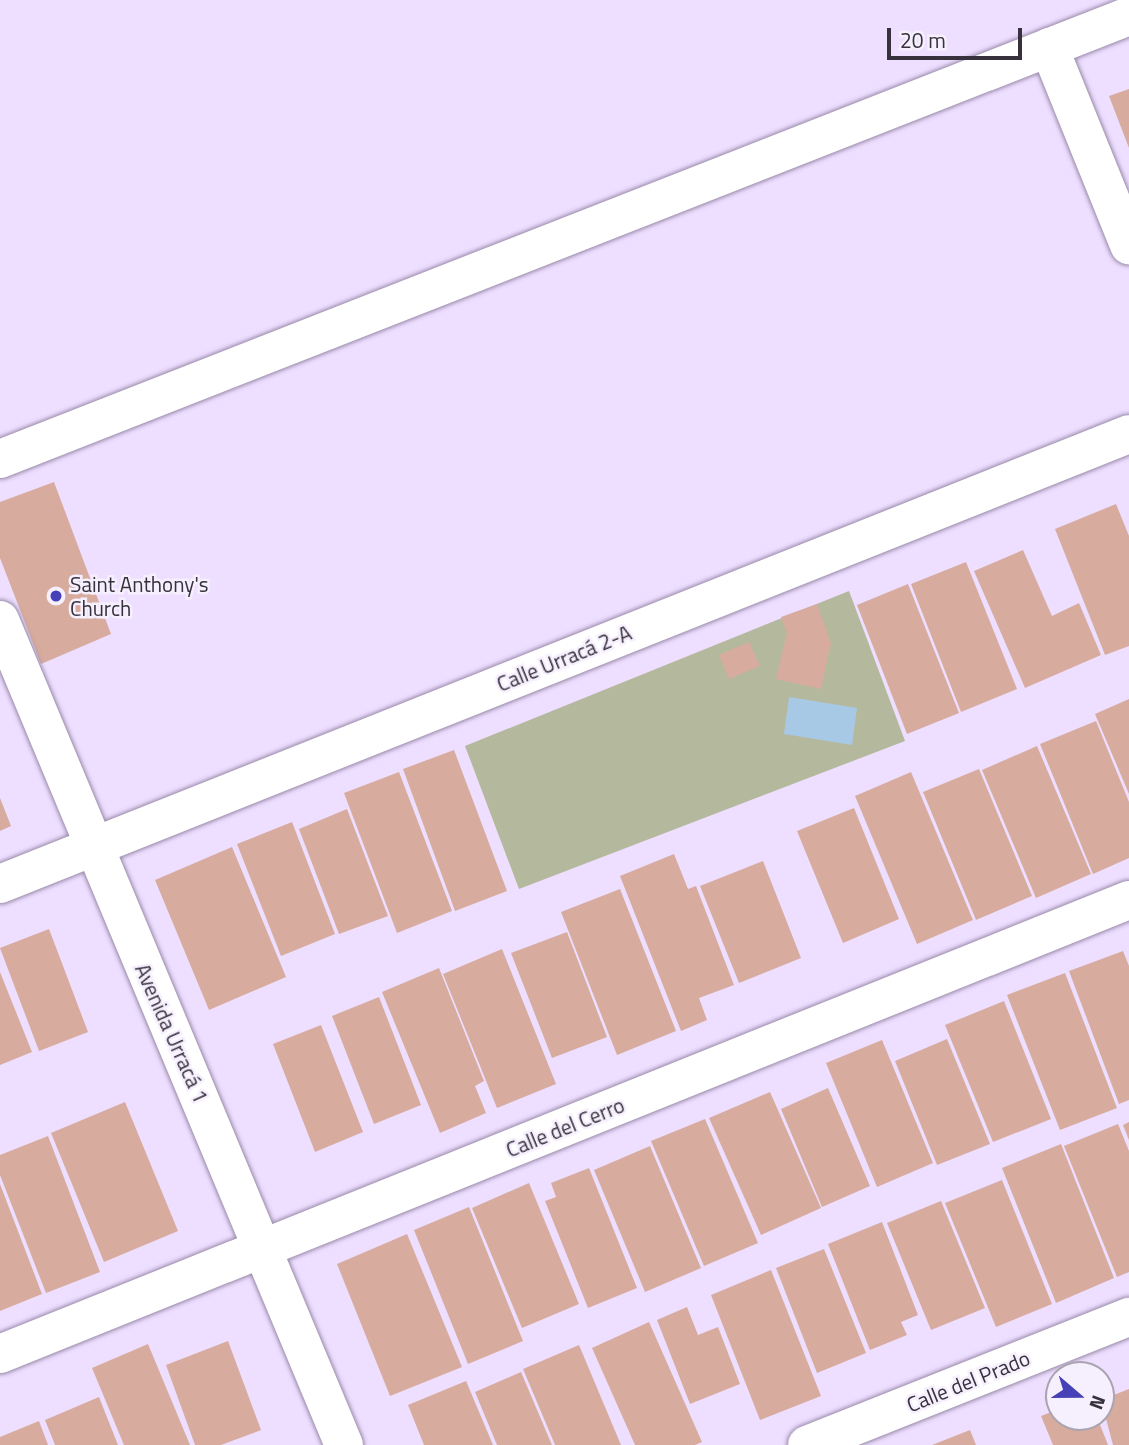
<!DOCTYPE html>
<html>
<head>
<meta charset="utf-8">
<style>
	body { margin:0 }
	#map { position:relative; width:1129px; height:1445px; overflow:hidden; background:#eedeff; font-family:"Titillium Web",sans-serif }
	div>[style] { position:absolute }
	[style*='--x'] { left:calc(var(--x)*1px); top:calc(var(--y)*1px); width:calc(var(--w)*1px); rotate:calc(var(--a)*1deg) }
	.green>* { inset:0; background:#b4b89d }
	.water>* { inset:0; background:#a8c9e6 }
	.building>* { inset:0; background:#d7ac9e }
	.roads { filter:drop-shadow(0 0 2px #998aa9) drop-shadow(0 0 2px #998aa9) }
	.minor>* { height:38px; margin:-19px; padding:0 19px; transform-origin:19px; border-radius:19px; background:#fff }
	.tertiary>* { height:38px; margin:-19px; padding:0 19px; transform-origin:19px; border-radius:19px; background:#fff }
	.dots>* { width:19px; height:19px; translate:-50% -50%; box-sizing:border-box; border:4px solid #f6effd; border-radius:50% }
	span { translate:-50% -50%; white-space:nowrap; text-align:center; line-height:1.15; -webkit-text-stroke:5px #f6effd; paint-order:stroke }
	.poi-label { font-size:21px; color:#37313d }
	.left { translate:0 -50%; text-align:left }
	.street-label { font-size:21px; color:#37313d }
	.north { position:absolute; left:1045px; top:1361px; width:70px; height:70px; box-sizing:border-box; background:#f6effd; border:2px solid #aaa3b0; border-radius:50%; rotate:110deg; font-size:19px; font-weight:700; line-height:28px; text-align:center; color:#37313d }
	.north::after { content:''; display:block; margin:auto; width:24px; height:32px; background:#4641b7; clip-path:polygon(50% 0,100% 100%,50% 72%,0 100%) }
	.scale { position:absolute; left:887px; top:28px; width:135px; height:32px; box-sizing:border-box; border:4px solid #37313d; border-top:0; padding-left:9px; font-size:21px; line-height:24px; white-space:nowrap; color:#37313d; -webkit-text-stroke:5px #f6effd; paint-order:stroke }
</style>
</head>
<body>
<div id="map">
	<div class="green">
		<div style="clip-path:polygon(849px 591px,905px 741px,519px 889px,465px 746px)"></div>
	</div>
	<div class="water">
		<div style="clip-path:polygon(789px 697px,857px 708px,852px 745px,784px 734px)"></div>
	</div>
	<div class="building">
		<div style="clip-path:polygon(1129px 89px,1129px 148px,1109px 96px)"></div>
		<div style="clip-path:polygon(54px 482px,111px 634px,41px 664px,0 558px,0 502px)"></div>
		<div style="clip-path:polygon(1116px 504px,1129px 536px,1129px 646px,1105px 655px,1055px 529px)"></div>
		<div style="clip-path:polygon(1023px 550px,1052px 616px,1079px 603px,1101px 655px,1025px 688px,974px 571px)"></div>
		<div style="clip-path:polygon(966px 562px,1017px 689px,961px 712px,911px 584px)"></div>
		<div style="clip-path:polygon(908px 584px,959px 713px,907px 734px,857px 605px)"></div>
		<div style="clip-path:polygon(817px 604px,831px 643px,821px 689px,776px 679px,787px 633px,781px 617px)"></div>
		<div style="clip-path:polygon(749px 642px,760px 666px,729px 679px,719px 655px)"></div>
		<div style="clip-path:polygon(1129px 699px,1129px 794px,1095px 714px)"></div>
		<div style="clip-path:polygon(1096px 721px,1129px 802px,1129px 858px,1093px 874px,1040px 744px)"></div>
		<div style="clip-path:polygon(1037px 746px,1091px 874px,1036px 898px,982px 770px)"></div>
		<div style="clip-path:polygon(454px 750px,507px 891px,455px 911px,403px 769px)"></div>
		<div style="clip-path:polygon(979px 769px,1032px 896px,976px 920px,923px 792px)"></div>
		<div style="clip-path:polygon(399px 772px,452px 911px,397px 933px,344px 793px)"></div>
		<div style="clip-path:polygon(911px 772px,973px 920px,917px 944px,855px 796px)"></div>
		<div style="clip-path:polygon(0 798px,11px 826px,0 831px)"></div>
		<div style="clip-path:polygon(854px 808px,899px 919px,843px 943px,797px 831px)"></div>
		<div style="clip-path:polygon(347px 809px,388px 916px,339px 934px,299px 829px)"></div>
		<div style="clip-path:polygon(292px 822px,335px 934px,281px 956px,237px 844px)"></div>
		<div style="clip-path:polygon(232px 847px,286px 977px,209px 1010px,155px 880px)"></div>
		<div style="clip-path:polygon(674px 854px,688px 889px,696px 886px,734px 985px,699px 998px,707px 1020px,681px 1031px,620px 876px)"></div>
		<div style="clip-path:polygon(763px 861px,801px 958px,739px 983px,700px 886px)"></div>
		<div style="clip-path:polygon(620px 889px,676px 1031px,617px 1055px,561px 912px)"></div>
		<div style="clip-path:polygon(49px 929px,88px 1032px,39px 1051px,0 948px)"></div>
		<div style="clip-path:polygon(567px 932px,607px 1037px,552px 1058px,511px 953px)"></div>
		<div style="clip-path:polygon(502px 949px,556px 1084px,497px 1108px,443px 974px)"></div>
		<div style="clip-path:polygon(1123px 951px,1129px 966px,1129px 1100px,1119px 1104px,1069px 971px)"></div>
		<div style="clip-path:polygon(439px 968px,484px 1081px,475px 1086px,486px 1113px,440px 1133px,382px 992px)"></div>
		<div style="clip-path:polygon(0 972px,32px 1052px,0 1065px)"></div>
		<div style="clip-path:polygon(1065px 973px,1117px 1108px,1060px 1130px,1007px 995px)"></div>
		<div style="clip-path:polygon(379px 997px,421px 1105px,374px 1124px,332px 1016px)"></div>
		<div style="clip-path:polygon(1004px 1001px,1051px 1119px,993px 1142px,945px 1025px)"></div>
		<div style="clip-path:polygon(321px 1025px,363px 1132px,315px 1152px,273px 1044px)"></div>
		<div style="clip-path:polygon(947px 1039px,990px 1144px,937px 1165px,895px 1061px)"></div>
		<div style="clip-path:polygon(882px 1040px,933px 1163px,877px 1187px,826px 1063px)"></div>
		<div style="clip-path:polygon(828px 1088px,870px 1186px,822px 1207px,781px 1109px)"></div>
		<div style="clip-path:polygon(770px 1092px,821px 1208px,761px 1235px,709px 1118px)"></div>
		<div style="clip-path:polygon(125px 1102px,178px 1231px,104px 1262px,51px 1133px)"></div>
		<div style="clip-path:polygon(705px 1119px,758px 1243px,704px 1266px,651px 1141px)"></div>
		<div style="clip-path:polygon(1129px 1122px,1129px 1140px,1123px 1125px)"></div>
		<div style="clip-path:polygon(1118px 1124px,1129px 1151px,1129px 1272px,1117px 1277px,1064px 1146px)"></div>
		<div style="clip-path:polygon(48px 1136px,100px 1272px,46px 1293px,0 1175px,0 1155px)"></div>
		<div style="clip-path:polygon(1061px 1144px,1114px 1278px,1056px 1303px,1002px 1168px)"></div>
		<div style="clip-path:polygon(650px 1146px,701px 1268px,645px 1292px,594px 1170px)"></div>
		<div style="clip-path:polygon(589px 1168px,637px 1288px,588px 1308px,545px 1201px,556px 1197px,551px 1183px)"></div>
		<div style="clip-path:polygon(1002px 1180px,1052px 1304px,996px 1327px,945px 1203px)"></div>
		<div style="clip-path:polygon(529px 1183px,579px 1304px,522px 1328px,472px 1208px)"></div>
		<div style="clip-path:polygon(0 1184px,42px 1294px,0 1311px)"></div>
		<div style="clip-path:polygon(941px 1201px,985px 1308px,931px 1330px,887px 1223px)"></div>
		<div style="clip-path:polygon(469px 1207px,523px 1341px,468px 1364px,414px 1230px)"></div>
		<div style="clip-path:polygon(882px 1222px,918px 1315px,901px 1322px,907px 1335px,870px 1350px,828px 1244px)"></div>
		<div style="clip-path:polygon(407px 1234px,462px 1367px,390px 1396px,337px 1264px)"></div>
		<div style="clip-path:polygon(824px 1249px,866px 1353px,817px 1373px,776px 1268px)"></div>
		<div style="clip-path:polygon(771px 1270px,821px 1396px,760px 1420px,711px 1295px)"></div>
		<div style="clip-path:polygon(687px 1307px,698px 1335px,718px 1327px,740px 1384px,690px 1404px,657px 1320px)"></div>
		<div style="clip-path:polygon(649px 1322px,702px 1442px,695px 1445px,635px 1445px,592px 1348px)"></div>
		<div style="clip-path:polygon(228px 1341px,261px 1430px,221px 1445px,195px 1445px,166px 1365px)"></div>
		<div style="clip-path:polygon(148px 1344px,190px 1445px,124px 1445px,92px 1368px)"></div>
		<div style="clip-path:polygon(579px 1345px,621px 1445px,555px 1445px,523px 1369px)"></div>
		<div style="clip-path:polygon(521px 1372px,552px 1445px,497px 1445px,475px 1392px)"></div>
		<div style="clip-path:polygon(466px 1381px,493px 1445px,424px 1445px,408px 1405px)"></div>
		<div style="clip-path:polygon(1129px 1389px,1129px 1445px,1113px 1445px,1101px 1400px)"></div>
		<div style="clip-path:polygon(99px 1397px,118px 1445px,55px 1445px,45px 1420px)"></div>
		<div style="clip-path:polygon(1059px 1409px,1059px 1417px,1097px 1417px,1108px 1445px,1053px 1445px,1041px 1416px)"></div>
		<div style="clip-path:polygon(39px 1421px,48px 1445px,0 1445px,0 1437px)"></div>
		<div style="clip-path:polygon(970px 1430px,976px 1445px,932px 1445px)"></div>
	</div>
	<div class="roads">
		<div class="minor">
			<div style="--x:1049;--y:47;--w:214;--a:68"></div>
			<div style="--x:0;--y:459;--w:1213;--a:-21.42"></div>
			<div style="--x:0;--y:884;--w:1215;--a:-21.73"></div>
			<div style="--x:0;--y:1354;--w:1217;--a:-21.91"></div>
			<div style="--x:807;--y:1445;--w:347;--a:-21.7"></div>
		</div>
		<div class="tertiary">
			<div style="--x:0;--y:620;--w:894;--a:67.37"></div>
		</div>
	</div>
	<div class="dots">
		<div style="left:56px;top:596px;background:#4641b7"></div>
	</div>
	<div class="poi-label">
		<span class="left" style="left:70px;top:596px">Saint Anthony's<br>Church</span>
	</div>
	<div class="street-label">
		<span style="left:564px;top:658px;rotate:-22deg">Calle Urracá 2-A</span>
		<span style="left:172px;top:1033px;rotate:66deg">Avenida Urracá 1</span>
		<span style="left:565px;top:1127px;rotate:-22deg">Calle del Cerro</span>
		<span style="left:968px;top:1381px;rotate:-22deg">Calle del Prado</span>
	</div>
	<div class="north">N</div>
	<div class="scale">20 m</div>
</div>
</body>
</html>
